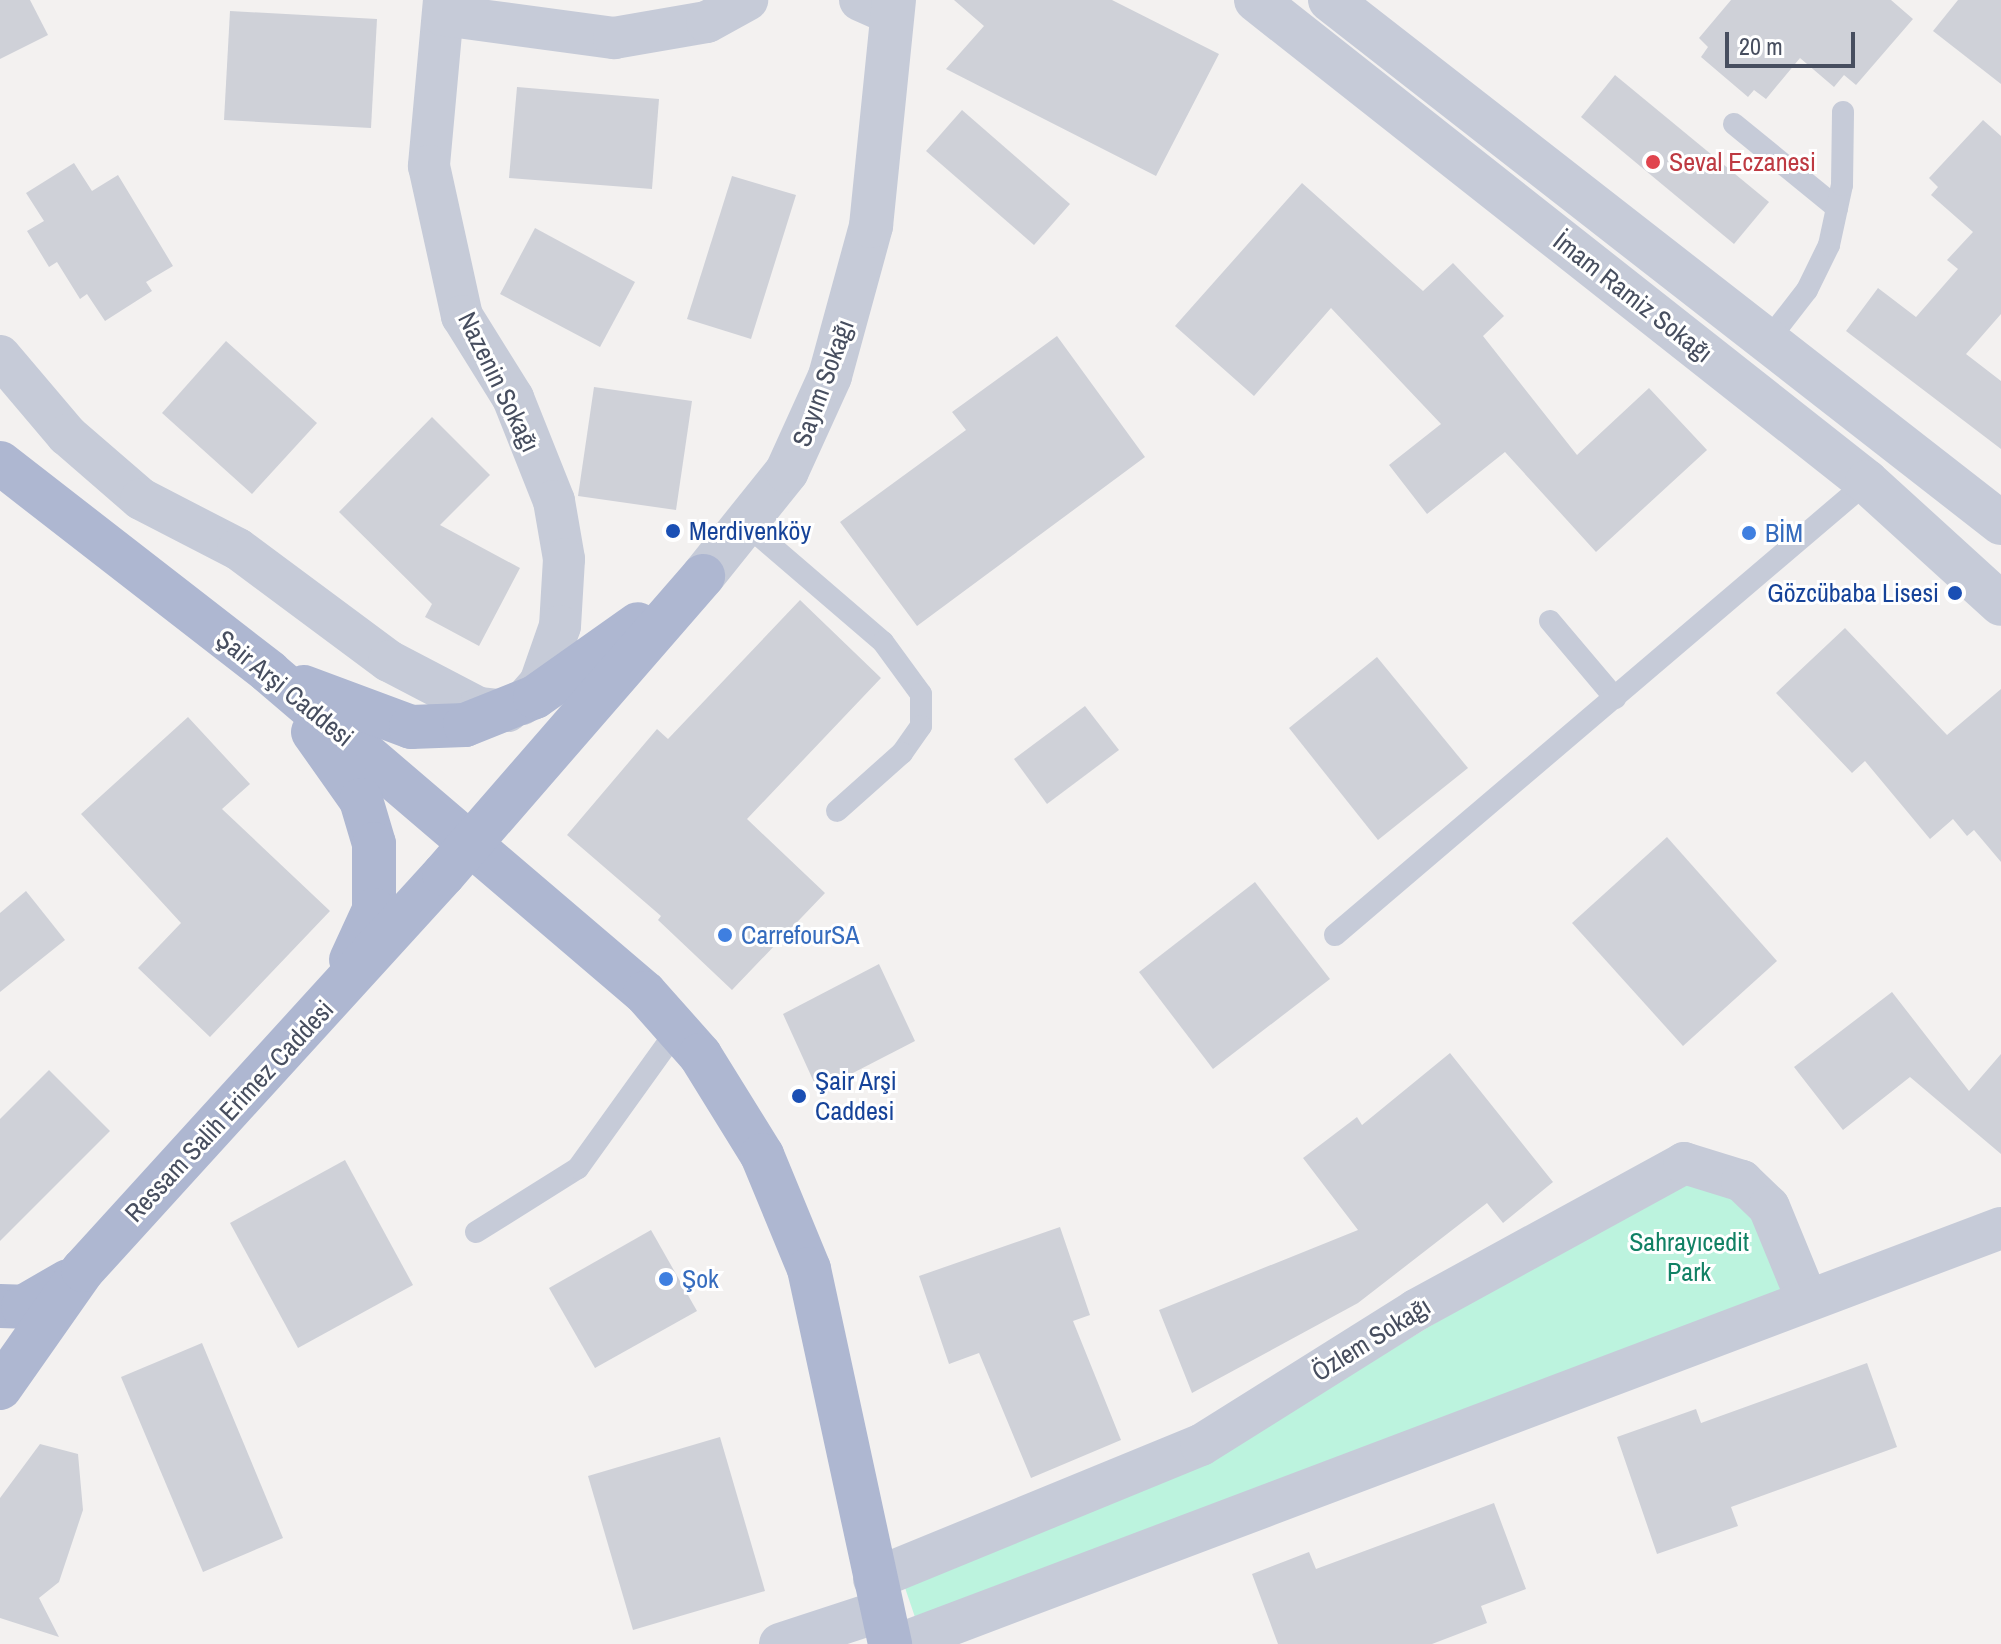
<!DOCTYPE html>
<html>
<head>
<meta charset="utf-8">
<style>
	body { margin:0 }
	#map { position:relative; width:2001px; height:1644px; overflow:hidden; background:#f3f1f0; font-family:"Archivo Narrow",sans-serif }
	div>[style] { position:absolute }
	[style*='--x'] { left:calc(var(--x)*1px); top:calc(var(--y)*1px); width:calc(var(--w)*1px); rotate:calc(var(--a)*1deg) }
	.green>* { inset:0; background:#bcf3de }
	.building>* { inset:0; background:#cfd1d8 }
	.service>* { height:22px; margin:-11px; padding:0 11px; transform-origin:11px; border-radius:11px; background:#c6cbd8 }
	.minor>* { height:42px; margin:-21px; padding:0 21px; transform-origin:21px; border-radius:21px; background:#c6cbd8 }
	.tertiary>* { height:44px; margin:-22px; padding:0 22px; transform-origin:22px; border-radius:22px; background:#c6cbd8 }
	.primary>* { height:44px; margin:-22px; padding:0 22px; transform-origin:22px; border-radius:22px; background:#aeb7d1 }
	.dots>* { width:22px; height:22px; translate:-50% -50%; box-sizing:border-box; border:4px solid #fff; border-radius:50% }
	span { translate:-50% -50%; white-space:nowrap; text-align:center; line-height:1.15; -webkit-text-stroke:6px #fff; paint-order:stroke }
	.health-label { font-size:26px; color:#be3a42 }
	.left { translate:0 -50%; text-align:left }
	.street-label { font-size:26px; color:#474e5f }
	.transit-label { font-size:26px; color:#164399 }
	.right { translate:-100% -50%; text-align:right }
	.shop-label { font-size:26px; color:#366cbe }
	.park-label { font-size:26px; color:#118164 }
	.scale { position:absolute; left:1725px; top:32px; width:130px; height:36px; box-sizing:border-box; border:4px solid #474e5f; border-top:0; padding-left:10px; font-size:24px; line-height:28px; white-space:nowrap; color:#474e5f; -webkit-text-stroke:6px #fff; paint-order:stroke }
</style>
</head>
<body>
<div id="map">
	<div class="green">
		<div style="clip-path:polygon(1683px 1174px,1729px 1191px,1755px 1215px,1792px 1296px,918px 1626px,901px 1576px,1201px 1464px)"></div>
	</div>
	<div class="building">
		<div style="clip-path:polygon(0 0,30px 0,48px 35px,0 59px)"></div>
		<div style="clip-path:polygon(954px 0,1112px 0,1219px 54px,1156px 176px,946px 69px,984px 26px)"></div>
		<div style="clip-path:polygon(1731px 0,1891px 0,1913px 19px,1856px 85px,1844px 75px,1834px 87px,1800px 58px,1766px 99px,1754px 90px,1748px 97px,1701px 57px,1708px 47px,1699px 38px)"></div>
		<div style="clip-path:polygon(1958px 0,2001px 0,2001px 84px,1933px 31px)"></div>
		<div style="clip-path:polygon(230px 11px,377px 19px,371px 128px,224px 120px)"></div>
		<div style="clip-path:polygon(1615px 75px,1769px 202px,1734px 244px,1581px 117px)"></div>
		<div style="clip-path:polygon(517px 87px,659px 99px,652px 189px,509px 178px)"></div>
		<div style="clip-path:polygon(962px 110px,1070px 204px,1034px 245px,926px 151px)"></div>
		<div style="clip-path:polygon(1983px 120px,2001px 136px,2001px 314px,1966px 354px,2001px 381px,2001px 449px,1846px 331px,1878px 288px,1916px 317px,1958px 269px,1947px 260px,1973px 232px,1931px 195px,1938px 187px,1929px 178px)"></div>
		<div style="clip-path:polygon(74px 163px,92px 191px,118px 175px,173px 266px,146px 282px,152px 291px,105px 321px,87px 294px,80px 299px,57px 262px,49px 267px,27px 231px,44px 221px,26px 193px)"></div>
		<div style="clip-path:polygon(732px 176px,796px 195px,751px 339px,687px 319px)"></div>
		<div style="clip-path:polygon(1302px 183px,1423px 291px,1453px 263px,1504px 316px,1483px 336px,1577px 455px,1649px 388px,1707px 450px,1596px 552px,1505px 452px,1427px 514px,1389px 465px,1441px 424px,1331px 308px,1254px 396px,1175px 326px)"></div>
		<div style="clip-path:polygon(535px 228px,635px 282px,600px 347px,500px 294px)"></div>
		<div style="clip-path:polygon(1057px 336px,1145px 457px,917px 626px,840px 522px,966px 430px,952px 412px)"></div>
		<div style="clip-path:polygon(226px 341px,317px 423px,252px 494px,162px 413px)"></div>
		<div style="clip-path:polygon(594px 387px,692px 401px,676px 510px,578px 496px)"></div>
		<div style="clip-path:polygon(432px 417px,490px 475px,440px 525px,520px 568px,479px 646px,425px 617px,432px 604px,339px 512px)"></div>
		<div style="clip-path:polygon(800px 600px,881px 678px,747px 819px,825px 893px,732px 990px,658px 920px,661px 916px,567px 835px,657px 729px,668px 739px)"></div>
		<div style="clip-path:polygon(1845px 628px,1947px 735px,2001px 689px,2001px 862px,1974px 830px,1967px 836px,1953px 819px,1930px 839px,1865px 761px,1852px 773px,1776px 693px)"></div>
		<div style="clip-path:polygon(1377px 657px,1468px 768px,1378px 840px,1289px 728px)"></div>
		<div style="clip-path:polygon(1085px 706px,1119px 750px,1047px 804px,1014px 759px)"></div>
		<div style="clip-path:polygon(188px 717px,250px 784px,222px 809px,330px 911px,210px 1037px,138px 968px,181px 923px,81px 814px)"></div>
		<div style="clip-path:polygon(1667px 837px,1777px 961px,1683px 1046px,1572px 923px)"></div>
		<div style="clip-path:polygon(1255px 882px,1330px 979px,1213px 1069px,1139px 972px)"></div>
		<div style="clip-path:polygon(26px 891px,65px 940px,0 992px,0 913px)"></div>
		<div style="clip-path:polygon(879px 964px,915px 1041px,818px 1091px,783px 1014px)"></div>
		<div style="clip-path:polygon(1892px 992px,1969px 1091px,2001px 1054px,2001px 1154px,1910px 1077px,1843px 1130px,1794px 1067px)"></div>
		<div style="clip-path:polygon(1450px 1053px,1553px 1182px,1503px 1223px,1487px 1203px,1358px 1303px,1192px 1393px,1159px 1310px,1358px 1230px,1303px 1158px,1357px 1117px,1362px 1125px)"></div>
		<div style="clip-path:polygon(49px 1070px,110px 1131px,0 1241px,0 1119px)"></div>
		<div style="clip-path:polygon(345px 1160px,413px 1285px,298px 1348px,230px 1223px)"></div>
		<div style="clip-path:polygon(1060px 1227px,1090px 1315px,1073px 1321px,1121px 1440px,1031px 1478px,979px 1353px,949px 1364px,919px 1276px)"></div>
		<div style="clip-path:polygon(651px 1230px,697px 1311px,595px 1368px,549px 1288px)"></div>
		<div style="clip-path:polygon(202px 1343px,283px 1538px,203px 1572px,121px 1377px)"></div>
		<div style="clip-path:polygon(1867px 1363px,1897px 1447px,1731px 1507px,1738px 1526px,1657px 1554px,1617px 1437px,1696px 1409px,1701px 1423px)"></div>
		<div style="clip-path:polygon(720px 1437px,765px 1591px,633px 1630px,588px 1476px)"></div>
		<div style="clip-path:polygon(40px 1444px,78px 1454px,83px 1510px,59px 1582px,39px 1598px,59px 1637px,0 1618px,0 1498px)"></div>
		<div style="clip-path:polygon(1494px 1503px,1526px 1589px,1481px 1606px,1487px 1623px,1432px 1644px,1278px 1644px,1252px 1574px,1309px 1552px,1316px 1569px)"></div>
	</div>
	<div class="service">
		<div style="--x:1734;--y:124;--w:133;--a:39.2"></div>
		<div style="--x:1765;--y:344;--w:68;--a:-52.1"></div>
		<div style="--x:1807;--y:290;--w:50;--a:-63.9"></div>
		<div style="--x:1829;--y:245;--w:61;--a:-77.8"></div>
		<div style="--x:1842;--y:185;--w:73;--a:-89.2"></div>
		<div style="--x:747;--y:525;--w:179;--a:40.7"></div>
		<div style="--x:883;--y:642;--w:64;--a:53.8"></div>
		<div style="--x:921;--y:694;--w:32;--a:90"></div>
		<div style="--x:921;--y:726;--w:33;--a:125"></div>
		<div style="--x:902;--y:753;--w:87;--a:138.3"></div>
		<div style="--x:1550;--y:621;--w:101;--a:49.8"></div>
		<div style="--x:1335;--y:935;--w:699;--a:-40.41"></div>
		<div style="--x:476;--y:1232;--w:120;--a:-32.1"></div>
		<div style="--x:578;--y:1168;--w:170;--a:-54.3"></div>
	</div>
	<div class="minor">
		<div style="--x:444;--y:0;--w:167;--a:95.2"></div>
		<div style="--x:429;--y:166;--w:154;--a:77.6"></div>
		<div style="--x:462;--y:316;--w:97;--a:58.1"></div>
		<div style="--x:513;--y:398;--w:111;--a:68.3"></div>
		<div style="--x:554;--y:501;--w:59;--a:80.2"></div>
		<div style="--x:564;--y:559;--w:67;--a:93.4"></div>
		<div style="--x:560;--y:626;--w:60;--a:109.3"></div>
		<div style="--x:540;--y:683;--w:28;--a:131"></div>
		<div style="--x:860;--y:0;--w:34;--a:24"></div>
		<div style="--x:443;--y:15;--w:173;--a:7.7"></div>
		<div style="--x:614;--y:38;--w:94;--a:-9.8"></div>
		<div style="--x:707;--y:22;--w:46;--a:-28.8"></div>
		<div style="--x:0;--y:356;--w:104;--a:49.7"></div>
		<div style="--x:67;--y:435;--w:98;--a:40.9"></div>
		<div style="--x:141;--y:499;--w:109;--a:27.3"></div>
		<div style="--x:238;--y:549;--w:188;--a:36.6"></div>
		<div style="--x:389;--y:661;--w:102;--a:27.6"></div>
		<div style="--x:479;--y:708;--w:29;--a:6"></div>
		<div style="--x:874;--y:1579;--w:353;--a:-22.3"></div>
		<div style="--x:1201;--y:1445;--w:254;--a:-32.1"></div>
		<div style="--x:1416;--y:1310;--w:306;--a:-28.7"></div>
		<div style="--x:1684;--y:1163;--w:61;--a:17.2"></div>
		<div style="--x:1742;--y:1181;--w:37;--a:44"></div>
		<div style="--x:1769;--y:1207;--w:97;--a:67.7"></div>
		<div style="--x:780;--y:1644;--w:106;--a:-18.1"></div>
		<div style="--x:900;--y:1644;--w:1177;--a:-20.7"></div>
	</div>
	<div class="tertiary">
		<div style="--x:1256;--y:0;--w:778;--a:38.27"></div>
		<div style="--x:1867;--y:482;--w:181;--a:42.3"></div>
		<div style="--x:1330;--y:0;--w:851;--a:37.93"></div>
		<div style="--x:703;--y:576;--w:134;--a:-51.3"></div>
		<div style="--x:787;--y:471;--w:104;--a:-65.6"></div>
		<div style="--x:830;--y:376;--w:156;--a:-74.7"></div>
		<div style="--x:871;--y:226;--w:227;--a:-84.2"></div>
	</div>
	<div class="primary">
		<div style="--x:0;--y:463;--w:341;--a:37.8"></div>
		<div style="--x:269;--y:672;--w:494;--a:40.5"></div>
		<div style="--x:645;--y:993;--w:83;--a:48.4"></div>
		<div style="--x:700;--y:1055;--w:118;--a:58.2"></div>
		<div style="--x:762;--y:1155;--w:123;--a:67.6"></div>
		<div style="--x:809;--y:1269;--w:384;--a:77.8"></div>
		<div style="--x:304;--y:687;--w:114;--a:20.5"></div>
		<div style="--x:411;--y:727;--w:54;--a:-2.1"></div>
		<div style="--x:465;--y:725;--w:75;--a:-21.8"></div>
		<div style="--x:535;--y:697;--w:126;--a:-35.3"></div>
		<div style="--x:313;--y:732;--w:83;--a:54.8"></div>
		<div style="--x:361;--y:800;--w:46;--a:73.5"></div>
		<div style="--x:374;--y:844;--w:66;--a:90"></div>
		<div style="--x:374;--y:910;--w:55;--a:114.7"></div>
		<div style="--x:0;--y:1306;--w:23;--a:2"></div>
		<div style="--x:23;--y:1307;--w:52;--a:-30"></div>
		<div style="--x:0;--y:1388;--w:144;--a:-54.9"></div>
		<div style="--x:83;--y:1270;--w:536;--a:-47.65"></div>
		<div style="--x:444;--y:874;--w:395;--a:-49"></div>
	</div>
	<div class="dots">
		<div style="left:1653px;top:162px;background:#e0444e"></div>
		<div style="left:673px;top:531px;background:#1a4fb4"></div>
		<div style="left:1749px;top:533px;background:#3f7fe0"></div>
		<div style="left:1955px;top:593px;background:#1a4fb4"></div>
		<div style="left:725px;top:935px;background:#3f7fe0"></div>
		<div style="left:799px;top:1096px;background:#1a4fb4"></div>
		<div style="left:666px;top:1279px;background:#3f7fe0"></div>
	</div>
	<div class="health-label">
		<span class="left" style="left:1669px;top:162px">Seval Eczanesi</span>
	</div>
	<div class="street-label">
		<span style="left:1633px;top:297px;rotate:38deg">İmam Ramiz Sokağı</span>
		<span style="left:499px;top:382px;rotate:64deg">Nazenin Sokağı</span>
		<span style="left:823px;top:383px;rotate:-70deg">Sayım Sokağı</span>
		<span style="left:285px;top:688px;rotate:39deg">Şair Arşi Caddesi</span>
		<span style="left:229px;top:1111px;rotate:-47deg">Ressam Salih Erimez Caddesi</span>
		<span style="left:1371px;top:1339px;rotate:-32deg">Özlem Sokağı</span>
	</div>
	<div class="transit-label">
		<span class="left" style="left:689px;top:531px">Merdivenköy</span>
		<span class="right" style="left:1939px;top:593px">Gözcübaba Lisesi</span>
		<span class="left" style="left:815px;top:1096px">Şair Arşi<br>Caddesi</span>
	</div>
	<div class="shop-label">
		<span class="left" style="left:1765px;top:533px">BİM</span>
		<span class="left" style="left:741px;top:935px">CarrefourSA</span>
		<span class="left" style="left:682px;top:1279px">Şok</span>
	</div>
	<div class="park-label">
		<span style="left:1689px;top:1257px">Sahrayıcedit<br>Park</span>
	</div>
	<div class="scale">20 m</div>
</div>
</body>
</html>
